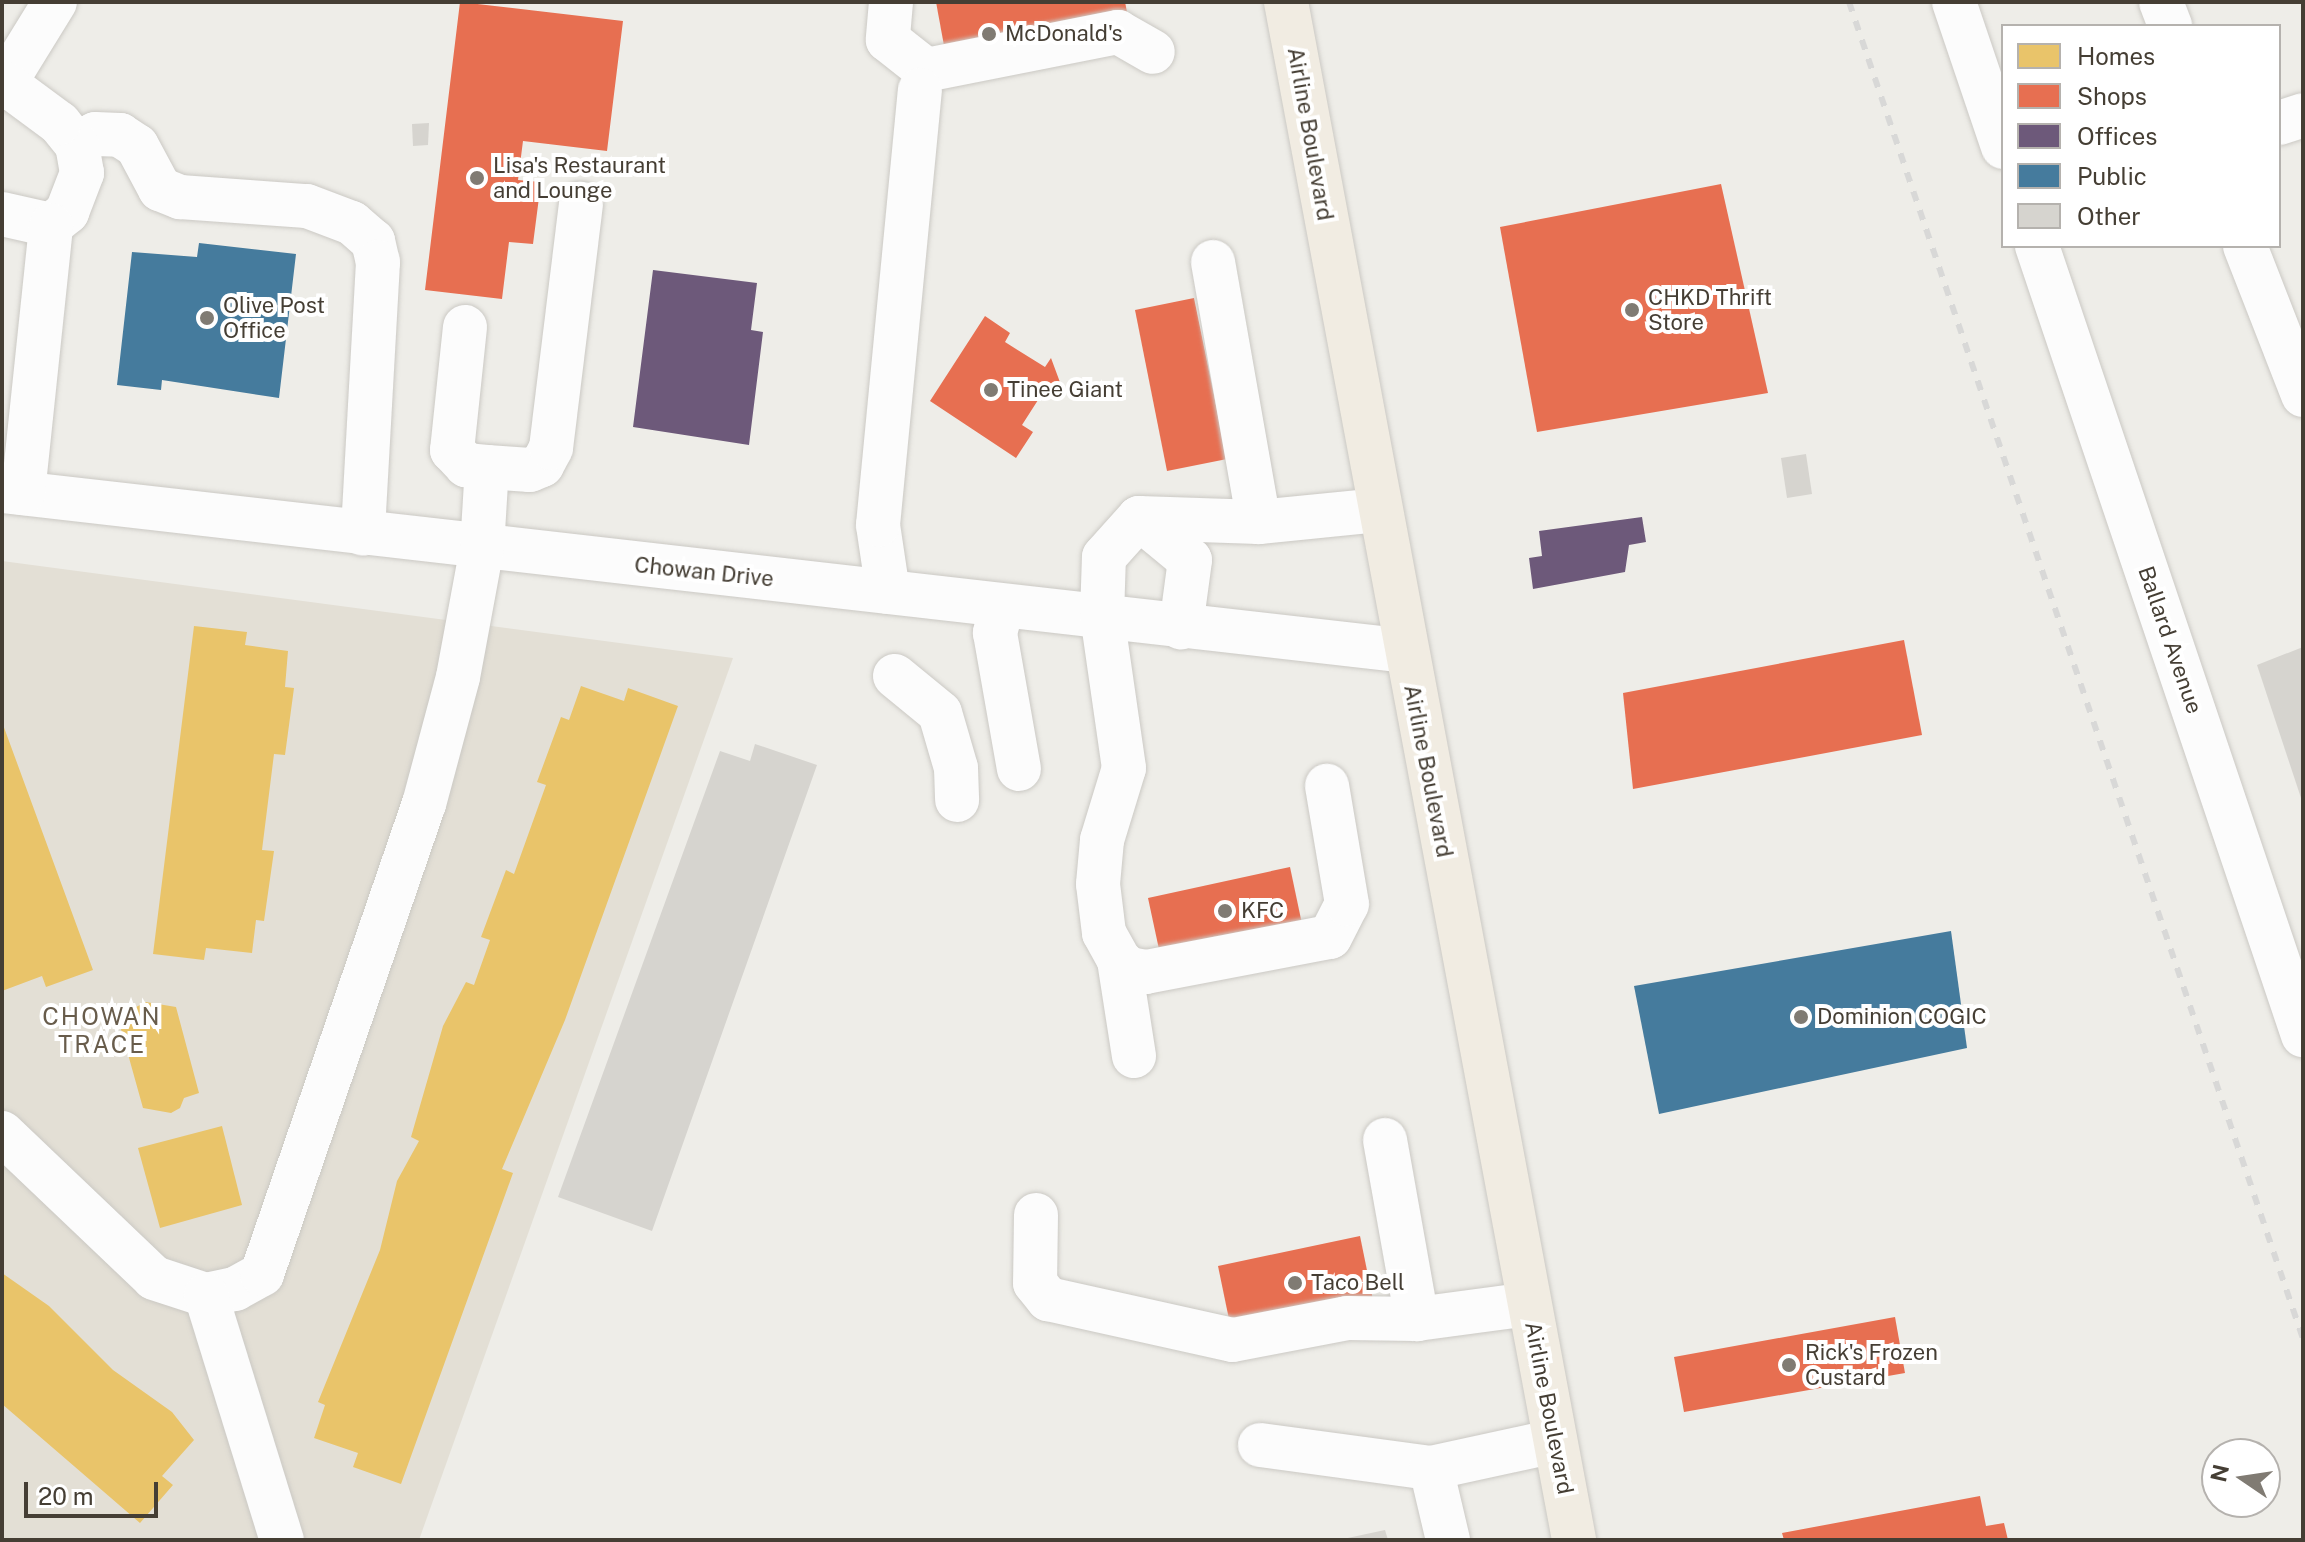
<!DOCTYPE html>
<html>
<head>
<meta charset="utf-8">
<style>
	body { margin:0 }
	#map { position:relative; width:2305px; height:1542px; overflow:hidden; background:#eeede8; font-family:"Public Sans",sans-serif }
	div>[style] { position:absolute }
	[style*='--x'] { left:calc(var(--x)*1px); top:calc(var(--y)*1px); width:calc(var(--w)*1px); rotate:calc(var(--a)*1deg) }
	.residential>* { inset:0; background:#e3dfd5 }
	.homes>* { inset:0; background:#e9c46a }
	.shops>* { inset:0; background:#e76f51 }
	.offices>* { inset:0; background:#6d597a }
	.public>* { inset:0; background:#457b9d }
	.building>* { inset:0; background:#d6d4cf }
	.roads { filter:drop-shadow(0 0 2px #cbc9c4) drop-shadow(0 0 2px #cbc9c4) }
	.minor>* { height:44px; margin:-22px; padding:0 22px; transform-origin:22px; border-radius:22px; background:#fcfcfc }
	.major>* { height:44px; margin:-22px; padding:0 22px; transform-origin:22px; border-radius:22px; background:#f1ece2 }
	.rail>* { height:6px; margin-top:-3px; transform-origin:0; background:repeating-linear-gradient(90deg,#d8d8d7 0 10px,transparent 0 20px) }
	.dots>* { width:22px; height:22px; translate:-50% -50%; box-sizing:border-box; border:4px solid #fff; border-radius:50% }
	span { translate:-50% -50%; white-space:nowrap; text-align:center; line-height:1.15; -webkit-text-stroke:8px #fff; paint-order:stroke }
	.poi-label { font-size:22px; color:#453e34 }
	.left { translate:0 -50%; text-align:left }
	.street-label { font-size:22px; color:#453e34 }
	.neighbourhood-label { font-size:24px; color:#685c4b; letter-spacing:2px }
	.frame { position:absolute; inset:0; border:4px solid #453e34; pointer-events:none }
	.legend { position:absolute; left:2001px; top:24px; width:280px; height:224px; box-sizing:border-box; background:#fff; border:2px solid #b5b2ae; margin:0; padding:10px 14px; list-style:none; font-size:24px; color:#453e34 }
	.legend li { display:flex; align-items:center; gap:16px; height:40px }
	.legend b { width:40px; border:2px solid #b5b2ae }
	.north { position:absolute; left:2201px; top:1438px; width:80px; height:80px; box-sizing:border-box; background:#fff; border:2px solid #b5b2ae; border-radius:50%; rotate:283deg; font-size:22px; font-weight:700; line-height:32px; text-align:center; color:#453e34 }
	.north::after { content:''; display:block; margin:auto; width:28px; height:36px; background:#807b73; clip-path:polygon(50% 0,100% 100%,50% 72%,0 100%) }
	.scale { position:absolute; left:24px; top:1482px; width:134px; height:36px; box-sizing:border-box; border:4px solid #453e34; border-top:0; padding-left:10px; font-size:24px; line-height:28px; white-space:nowrap; color:#453e34; -webkit-text-stroke:6px #fff; paint-order:stroke }
</style>
</head>
<body>
<div id="map">
	<div class="residential">
		<div style="clip-path:polygon(2px 561px,733px 658px,419px 1540px,2px 1540px)"></div>
	</div>
	<div class="homes">
		<div style="clip-path:polygon(194px 626px,247px 632px,245px 645px,288px 651px,285px 687px,294px 688px,285px 755px,274px 754px,262px 850px,274px 851px,264px 921px,256px 920px,252px 953px,206px 948px,204px 960px,153px 954px)"></div>
		<div style="clip-path:polygon(581px 686px,624px 701px,628px 688px,678px 706px,565px 1020px,502px 1169px,513px 1173px,401px 1484px,353px 1467px,358px 1453px,314px 1438px,325px 1405px,318px 1402px,380px 1250px,397px 1181px,419px 1141px,411px 1137px,443px 1026px,466px 982px,474px 985px,490px 940px,481px 937px,506px 870px,514px 874px,546px 785px,537px 782px,561px 717px,569px 720px)"></div>
		<div style="clip-path:polygon(2px 722px,93px 970px,46px 987px,42px 976px,2px 991px)"></div>
		<div style="clip-path:polygon(146px 1002px,176px 1007px,199px 1093px,184px 1098px,180px 1108px,171px 1113px,143px 1108px,119px 1022px,133px 1018px,136px 1007px)"></div>
		<div style="clip-path:polygon(222px 1126px,242px 1205px,160px 1228px,138px 1148px)"></div>
		<div style="clip-path:polygon(2px 1273px,49px 1306px,113px 1370px,172px 1412px,194px 1440px,162px 1476px,173px 1485px,140px 1523px,2px 1404px)"></div>
	</div>
	<div class="shops">
		<div style="clip-path:polygon(460px 2px,623px 21px,607px 151px,523px 141px,518px 180px,541px 182px,533px 244px,509px 242px,502px 299px,425px 290px)"></div>
		<div style="clip-path:polygon(936px 2px,1125px 2px,1128px 17px,945px 51px)"></div>
		<div style="clip-path:polygon(1721px 184px,1768px 393px,1537px 432px,1500px 227px)"></div>
		<div style="clip-path:polygon(1194px 298px,1227px 459px,1167px 471px,1135px 310px)"></div>
		<div style="clip-path:polygon(985px 316px,1010px 333px,1005px 342px,1045px 367px,1051px 358px,1061px 385px,1056px 393px,1047px 386px,1022px 425px,1033px 432px,1016px 458px,930px 401px)"></div>
		<div style="clip-path:polygon(1904px 640px,1922px 735px,1633px 789px,1623px 693px)"></div>
		<div style="clip-path:polygon(1290px 867px,1302px 924px,1160px 954px,1148px 898px)"></div>
		<div style="clip-path:polygon(1360px 1236px,1373px 1300px,1231px 1329px,1218px 1266px)"></div>
		<div style="clip-path:polygon(1895px 1317px,1905px 1373px,1684px 1412px,1674px 1357px)"></div>
		<div style="clip-path:polygon(1980px 1496px,1986px 1526px,2004px 1523px,2008px 1540px,1784px 1540px,1782px 1533px)"></div>
	</div>
	<div class="offices">
		<div style="clip-path:polygon(653px 270px,757px 283px,751px 330px,763px 332px,749px 445px,633px 427px)"></div>
		<div style="clip-path:polygon(1642px 517px,1646px 542px,1629px 545px,1625px 572px,1533px 589px,1529px 558px,1542px 556px,1539px 531px)"></div>
	</div>
	<div class="public">
		<div style="clip-path:polygon(199px 243px,296px 254px,279px 398px,162px 380px,161px 390px,117px 385px,132px 252px,197px 257px)"></div>
		<div style="clip-path:polygon(1951px 931px,1967px 1048px,1659px 1114px,1634px 986px)"></div>
	</div>
	<div class="building">
		<div style="clip-path:polygon(429px 123px,428px 145px,413px 146px,412px 124px)"></div>
		<div style="clip-path:polygon(1806px 454px,1812px 494px,1787px 498px,1781px 458px)"></div>
		<div style="clip-path:polygon(2303px 647px,2303px 801px,2302px 801px,2257px 665px)"></div>
		<div style="clip-path:polygon(755px 744px,817px 765px,652px 1231px,558px 1197px,720px 751px,750px 761px)"></div>
		<div style="clip-path:polygon(1385px 1530px,1388px 1540px,1343px 1540px,1343px 1539px)"></div>
	</div>
	<div class="roads">
		<div class="minor">
			<div style="--x:891;--y:2;--w:38;--a:95"></div>
			<div style="--x:888;--y:40;--w:48;--a:38.3"></div>
			<div style="--x:926;--y:70;--w:196;--a:-11.2"></div>
			<div style="--x:1118;--y:32;--w:40;--a:29.7"></div>
			<div style="--x:1954;--y:2;--w:153;--a:71.3"></div>
			<div style="--x:2161;--y:2;--w:26;--a:69"></div>
			<div style="--x:2;--y:88;--w:101;--a:-58.4"></div>
			<div style="--x:2279;--y:123;--w:25;--a:-18"></div>
			<div style="--x:77;--y:145;--w:21;--a:-31"></div>
			<div style="--x:95;--y:134;--w:25;--a:2"></div>
			<div style="--x:120;--y:135;--w:20;--a:33"></div>
			<div style="--x:137;--y:146;--w:49;--a:61.9"></div>
			<div style="--x:160;--y:189;--w:22;--a:22"></div>
			<div style="--x:180;--y:197;--w:127;--a:4.1"></div>
			<div style="--x:307;--y:206;--w:48;--a:20.7"></div>
			<div style="--x:352;--y:223;--w:28;--a:41"></div>
			<div style="--x:373;--y:241;--w:22;--a:77"></div>
			<div style="--x:378;--y:262;--w:272;--a:93.2"></div>
			<div style="--x:2;--y:214;--w:50;--a:12.7"></div>
			<div style="--x:51;--y:225;--w:21;--a:-39"></div>
			<div style="--x:67;--y:212;--w:42;--a:-69"></div>
			<div style="--x:82;--y:173;--w:28;--a:-100"></div>
			<div style="--x:77;--y:145;--w:28;--a:-129"></div>
			<div style="--x:59;--y:123;--w:67;--a:-143.5"></div>
			<div style="--x:2037;--y:246;--w:833;--a:71.37"></div>
			<div style="--x:2245;--y:246;--w:160;--a:68.7"></div>
			<div style="--x:1213;--y:262;--w:264;--a:80"></div>
			<div style="--x:465;--y:327;--w:124;--a:96"></div>
			<div style="--x:452;--y:450;--w:21;--a:47"></div>
			<div style="--x:466;--y:465;--w:21;--a:5"></div>
			<div style="--x:2;--y:491;--w:1413;--a:6.5"></div>
			<div style="--x:23;--y:493;--w:269;--a:-84"></div>
			<div style="--x:1139;--y:518;--w:120;--a:1.9"></div>
			<div style="--x:1259;--y:522;--w:122;--a:-5.7"></div>
			<div style="--x:1139;--y:518;--w:66;--a:39.5"></div>
			<div style="--x:1190;--y:560;--w:68;--a:97.7"></div>
			<div style="--x:888;--y:592;--w:68;--a:-98.5"></div>
			<div style="--x:878;--y:525;--w:437;--a:-84.5"></div>
			<div style="--x:1003;--y:606;--w:28;--a:107"></div>
			<div style="--x:995;--y:633;--w:138;--a:80"></div>
			<div style="--x:895;--y:676;--w:58;--a:39.4"></div>
			<div style="--x:940;--y:713;--w:57;--a:73.8"></div>
			<div style="--x:956;--y:768;--w:32;--a:88"></div>
			<div style="--x:1119;--y:960;--w:13;--a:42"></div>
			<div style="--x:1129;--y:969;--w:17;--a:10"></div>
			<div style="--x:1146;--y:972;--w:187;--a:-10.8"></div>
			<div style="--x:1330;--y:937;--w:37;--a:-63"></div>
			<div style="--x:1347;--y:904;--w:120;--a:-99.6"></div>
			<div style="--x:1134;--y:1056;--w:97;--a:-98.9"></div>
			<div style="--x:1119;--y:960;--w:31;--a:-119"></div>
			<div style="--x:1104;--y:933;--w:49;--a:-97"></div>
			<div style="--x:1098;--y:884;--w:44;--a:-84.8"></div>
			<div style="--x:1102;--y:840;--w:75;--a:-73"></div>
			<div style="--x:1124;--y:768;--w:154;--a:-98.2"></div>
			<div style="--x:1102;--y:616;--w:59;--a:-88.1"></div>
			<div style="--x:1104;--y:557;--w:52;--a:-48.1"></div>
			<div style="--x:2;--y:1133;--w:210;--a:43.6"></div>
			<div style="--x:154;--y:1278;--w:55;--a:18.1"></div>
			<div style="--x:206;--y:1295;--w:30;--a:-12"></div>
			<div style="--x:235;--y:1289;--w:31;--a:-29"></div>
			<div style="--x:262;--y:1274;--w:497;--a:-71"></div>
			<div style="--x:424;--y:804;--w:131;--a:-75"></div>
			<div style="--x:458;--y:677;--w:131;--a:-79.5"></div>
			<div style="--x:482;--y:548;--w:81;--a:-86.5"></div>
			<div style="--x:487;--y:467;--w:43;--a:4"></div>
			<div style="--x:530;--y:470;--w:13;--a:-23"></div>
			<div style="--x:542;--y:465;--w:19;--a:-62"></div>
			<div style="--x:551;--y:448;--w:246;--a:-83"></div>
			<div style="--x:1385;--y:1140;--w:182;--a:79.9"></div>
			<div style="--x:1036;--y:1215;--w:68;--a:90.8"></div>
			<div style="--x:1035;--y:1283;--w:21;--a:51"></div>
			<div style="--x:1048;--y:1299;--w:189;--a:12.5"></div>
			<div style="--x:1233;--y:1340;--w:116;--a:-10.9"></div>
			<div style="--x:1347;--y:1318;--w:70;--a:0.8"></div>
			<div style="--x:1417;--y:1319;--w:113;--a:-7.6"></div>
			<div style="--x:206;--y:1295;--w:257;--a:72.8"></div>
			<div style="--x:1260;--y:1445;--w:173;--a:7.7"></div>
			<div style="--x:1448;--y:1540;--w:74;--a:-103.3"></div>
			<div style="--x:1431;--y:1468;--w:127;--a:-12.3"></div>
		</div>
		<div class="major">
			<div style="--x:1286;--y:2;--w:1565;--a:79.39"></div>
		</div>
	</div>
	<div class="rail">
		<div style="--x:1849;--y:2;--w:1412;--a:71.24"></div>
	</div>
	<div class="dots">
		<div style="left:989px;top:34px;background:#807b73"></div>
		<div style="left:477px;top:178px;background:#807b73"></div>
		<div style="left:1632px;top:310px;background:#807b73"></div>
		<div style="left:207px;top:318px;background:#807b73"></div>
		<div style="left:991px;top:390px;background:#807b73"></div>
		<div style="left:1225px;top:911px;background:#807b73"></div>
		<div style="left:1801px;top:1017px;background:#807b73"></div>
		<div style="left:1295px;top:1283px;background:#807b73"></div>
		<div style="left:1789px;top:1365px;background:#807b73"></div>
	</div>
	<div class="poi-label">
		<span class="left" style="left:1005px;top:34px">McDonald's</span>
		<span class="left" style="left:493px;top:178px">Lisa's Restaurant<br>and Lounge</span>
		<span class="left" style="left:1648px;top:310px">CHKD Thrift<br>Store</span>
		<span class="left" style="left:223px;top:318px">Olive Post<br>Office</span>
		<span class="left" style="left:1007px;top:390px">Tinee Giant</span>
		<span class="left" style="left:1241px;top:911px">KFC</span>
		<span class="left" style="left:1817px;top:1017px">Dominion COGIC</span>
		<span class="left" style="left:1311px;top:1283px">Taco Bell</span>
		<span class="left" style="left:1805px;top:1365px">Rick's Frozen<br>Custard</span>
	</div>
	<div class="street-label">
		<span style="left:1310px;top:134px;rotate:80deg">Airline Boulevard</span>
		<span style="left:704px;top:572px;rotate:6deg">Chowan Drive</span>
		<span style="left:2170px;top:640px;rotate:71deg">Ballard Avenue</span>
		<span style="left:1428px;top:771px;rotate:79deg">Airline Boulevard</span>
		<span style="left:1549px;top:1408px;rotate:79deg">Airline Boulevard</span>
	</div>
	<div class="neighbourhood-label">
		<span style="left:102px;top:1031px">CHOWAN<br>TRACE</span>
	</div>
	<div class="frame"></div>
	<ul class="legend">
	<li><b style="height:22px;background:#e9c46a"></b>Homes</li>
	<li><b style="height:22px;background:#e76f51"></b>Shops</li>
	<li><b style="height:22px;background:#6d597a"></b>Offices</li>
	<li><b style="height:22px;background:#457b9d"></b>Public</li>
	<li><b style="height:22px;background:#d6d4cf"></b>Other</li>
	</ul>
	<div class="north">N</div>
	<div class="scale">20 m</div>
</div>
</body>
</html>
